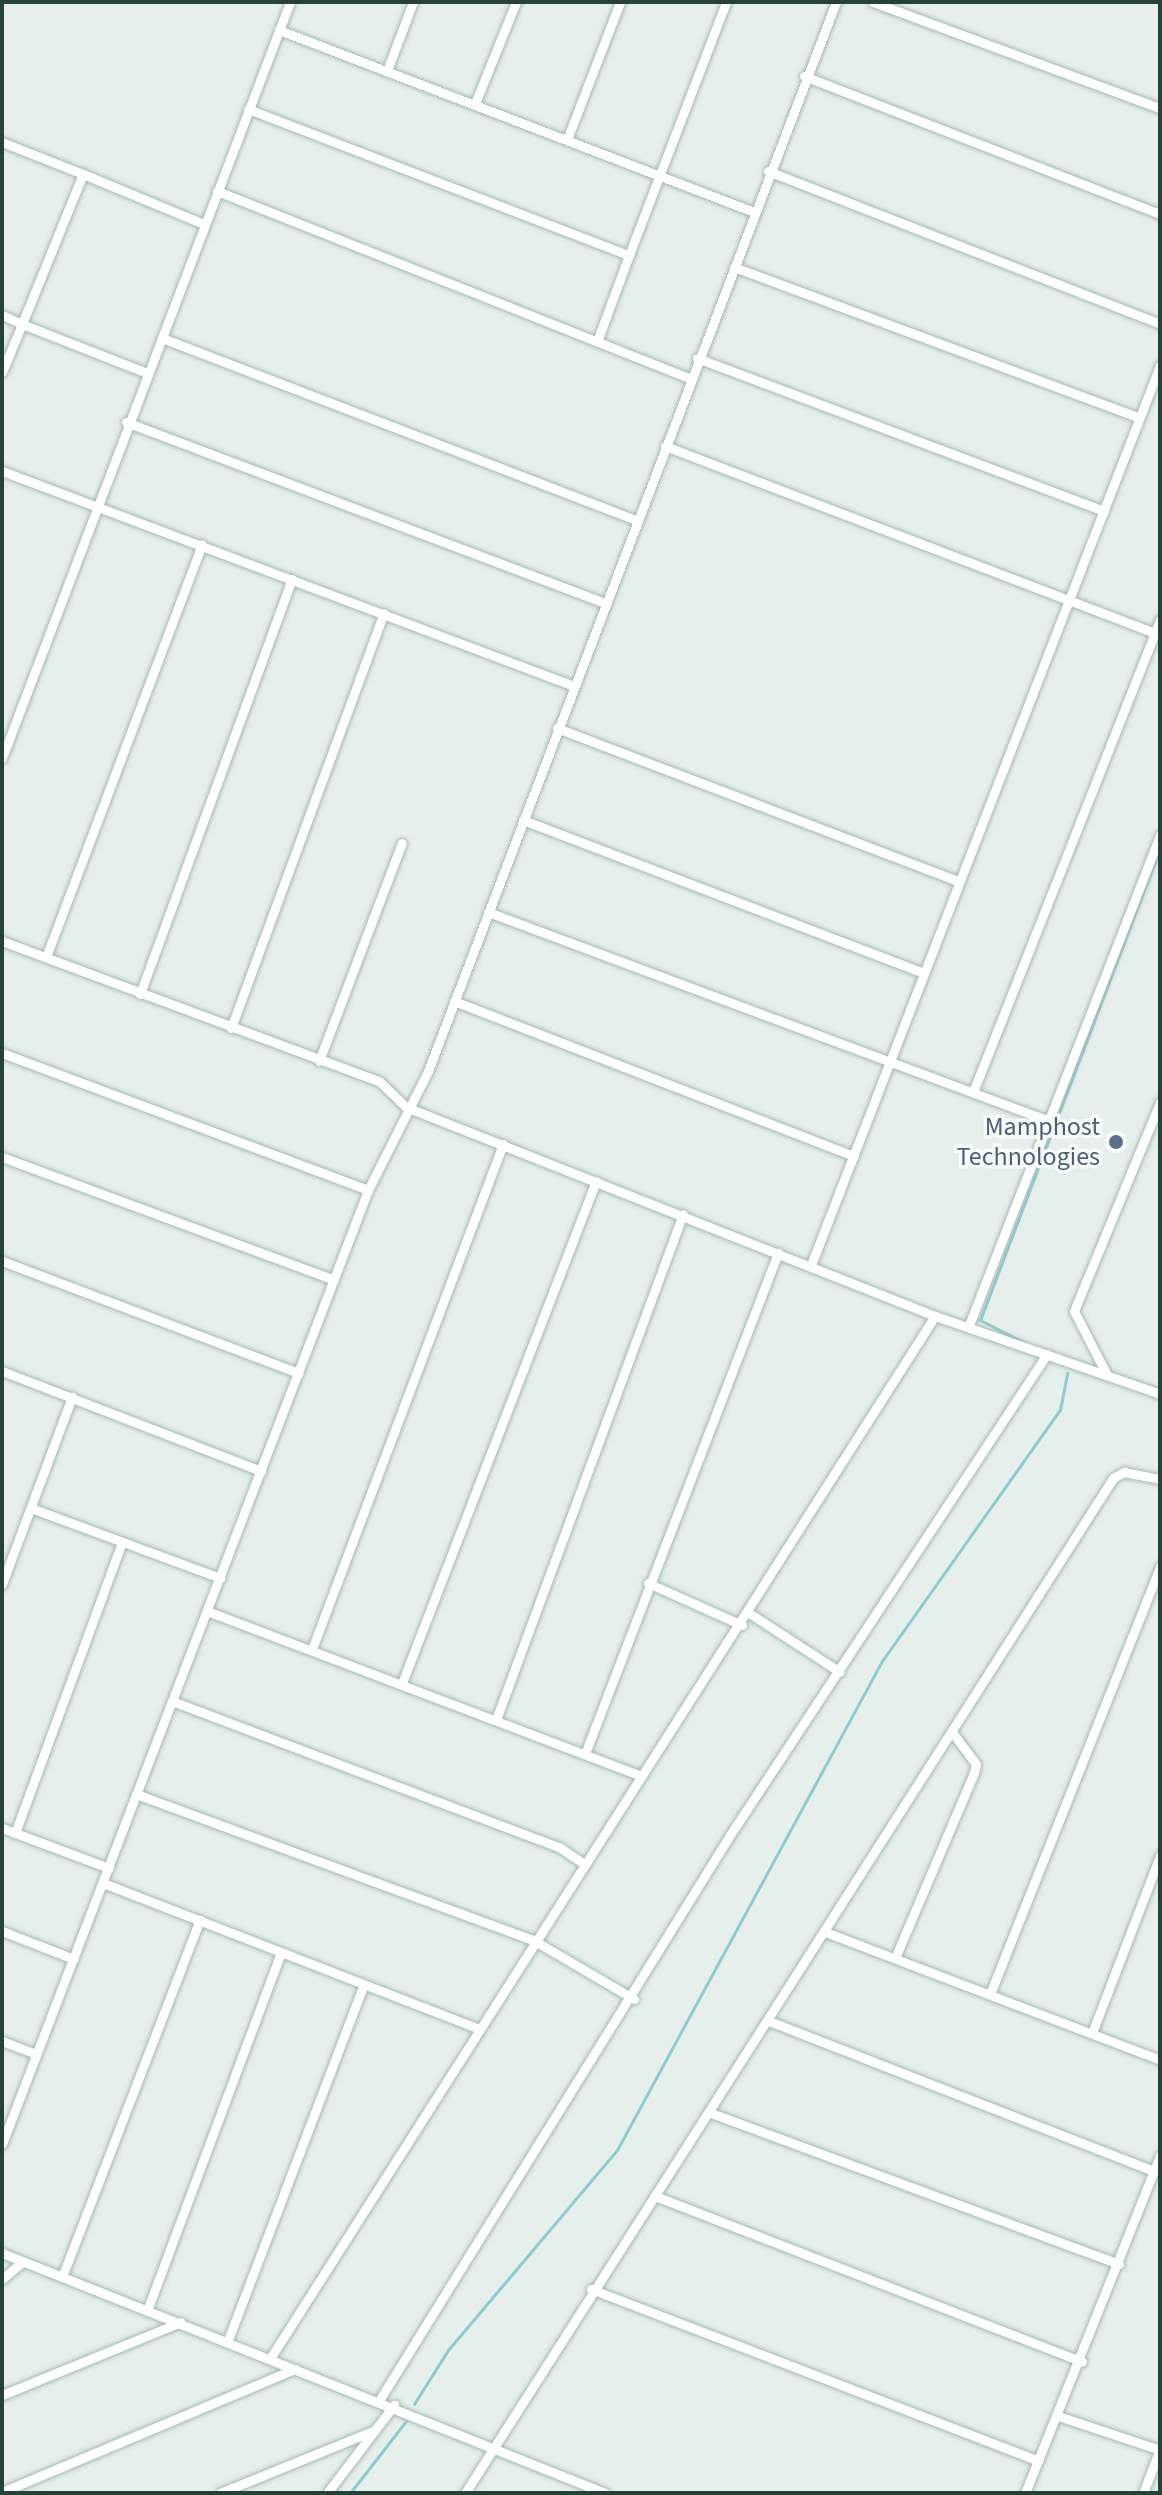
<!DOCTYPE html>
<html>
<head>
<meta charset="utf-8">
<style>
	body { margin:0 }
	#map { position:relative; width:1162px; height:2495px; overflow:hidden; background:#e6efeb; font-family:"Source Sans 3",sans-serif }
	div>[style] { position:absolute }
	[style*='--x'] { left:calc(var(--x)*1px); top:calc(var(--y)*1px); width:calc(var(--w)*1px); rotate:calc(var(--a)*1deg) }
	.stream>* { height:3px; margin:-1.5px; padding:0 1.5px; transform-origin:1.5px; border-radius:1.5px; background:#8ec9d4 }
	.roads { filter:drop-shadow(0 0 2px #a8b8b2) drop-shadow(0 0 2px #a8b8b2) }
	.minor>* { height:9px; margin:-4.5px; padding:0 4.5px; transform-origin:4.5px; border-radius:4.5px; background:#fff }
	.dots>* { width:22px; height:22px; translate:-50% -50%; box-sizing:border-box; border:4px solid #f7fbf9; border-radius:50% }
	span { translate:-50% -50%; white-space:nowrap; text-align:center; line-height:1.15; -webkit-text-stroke:7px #f7fbf9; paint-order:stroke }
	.service-label { font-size:26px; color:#4e5e75 }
	.right { translate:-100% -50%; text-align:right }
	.frame { position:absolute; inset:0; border:4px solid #24423a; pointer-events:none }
</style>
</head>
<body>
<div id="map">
	<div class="stream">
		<div style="--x:1025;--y:1343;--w:51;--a:-152.9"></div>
		<div style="--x:980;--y:1320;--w:505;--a:-69.13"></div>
		<div style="--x:414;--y:2404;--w:64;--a:-57.8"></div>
		<div style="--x:448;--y:2350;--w:262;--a:-49.8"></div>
		<div style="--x:617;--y:2150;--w:556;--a:-61.55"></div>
		<div style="--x:882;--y:1661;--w:308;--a:-54.7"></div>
		<div style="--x:1060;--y:1410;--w:38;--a:-79"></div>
		<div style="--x:350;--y:2493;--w:91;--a:-52.1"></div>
	</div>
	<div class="roads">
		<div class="minor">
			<div style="--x:873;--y:2;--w:306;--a:20.3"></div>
			<div style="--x:279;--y:30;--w:509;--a:20.96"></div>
			<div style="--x:388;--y:68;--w:71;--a:-69.3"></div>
			<div style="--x:804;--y:76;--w:382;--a:21.2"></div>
			<div style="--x:476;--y:101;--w:107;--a:-68"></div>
			<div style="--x:248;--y:109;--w:408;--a:21"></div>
			<div style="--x:629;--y:255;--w:90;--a:110.3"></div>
			<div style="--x:568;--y:137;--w:145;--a:-68.9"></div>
			<div style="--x:2;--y:142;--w:87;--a:21.6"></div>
			<div style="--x:768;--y:171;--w:421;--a:21.3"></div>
			<div style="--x:217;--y:191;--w:508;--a:21.61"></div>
			<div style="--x:629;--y:255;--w:271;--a:-69"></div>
			<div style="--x:734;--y:267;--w:432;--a:20.4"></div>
			<div style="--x:2;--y:315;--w:22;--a:24"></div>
			<div style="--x:22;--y:324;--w:52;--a:112.6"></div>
			<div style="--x:162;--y:338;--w:508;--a:21.01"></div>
			<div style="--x:697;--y:358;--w:435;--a:20.6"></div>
			<div style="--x:147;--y:373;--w:134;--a:-158.6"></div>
			<div style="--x:22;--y:324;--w:162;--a:-67.9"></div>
			<div style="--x:83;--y:174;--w:131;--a:22.5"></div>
			<div style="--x:126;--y:422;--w:512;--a:20.7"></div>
			<div style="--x:665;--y:446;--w:530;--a:20.9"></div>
			<div style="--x:2;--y:471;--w:611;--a:20.6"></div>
			<div style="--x:557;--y:728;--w:429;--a:20.9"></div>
			<div style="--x:2;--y:758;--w:809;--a:-69.15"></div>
			<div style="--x:523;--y:820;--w:429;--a:20.9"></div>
			<div style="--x:488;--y:912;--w:599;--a:20.43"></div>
			<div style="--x:2;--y:941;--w:402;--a:20.4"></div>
			<div style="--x:379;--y:1081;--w:37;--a:44"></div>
			<div style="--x:406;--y:1107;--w:569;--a:21.56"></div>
			<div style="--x:935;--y:1316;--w:238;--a:19.1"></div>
			<div style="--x:46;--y:957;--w:441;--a:-69.3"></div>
			<div style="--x:140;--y:994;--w:442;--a:-69.9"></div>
			<div style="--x:454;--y:1001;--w:429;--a:21.2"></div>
			<div style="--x:231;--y:1028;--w:442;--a:-69.8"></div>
			<div style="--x:2;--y:1053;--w:391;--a:20.5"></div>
			<div style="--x:319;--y:1061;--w:233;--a:-69.2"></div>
			<div style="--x:973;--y:1092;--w:508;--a:-68.39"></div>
			<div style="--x:2;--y:1157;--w:354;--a:20.3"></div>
			<div style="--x:2;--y:1261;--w:317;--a:20.7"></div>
			<div style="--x:811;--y:1265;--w:965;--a:-68.8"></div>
			<div style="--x:969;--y:1325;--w:526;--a:-68.7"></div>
			<div style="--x:2;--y:1371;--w:278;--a:21.1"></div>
			<div style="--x:1107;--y:1375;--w:72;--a:-117.3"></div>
			<div style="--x:1074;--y:1311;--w:226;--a:-67.6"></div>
			<div style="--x:31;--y:1508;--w:202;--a:20.3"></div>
			<div style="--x:648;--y:1583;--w:103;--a:24.1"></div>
			<div style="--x:2;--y:1584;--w:200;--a:-69.5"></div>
			<div style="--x:207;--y:1611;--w:464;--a:20.8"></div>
			<div style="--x:749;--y:1613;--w:108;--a:33"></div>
			<div style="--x:312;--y:1649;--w:540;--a:-69.28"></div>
			<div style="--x:402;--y:1683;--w:538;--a:-68.87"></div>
			<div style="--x:172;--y:1701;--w:414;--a:20.7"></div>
			<div style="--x:559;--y:1847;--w:30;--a:34"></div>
			<div style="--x:497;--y:1717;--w:536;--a:-69.71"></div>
			<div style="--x:586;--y:1751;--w:534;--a:-68.92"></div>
			<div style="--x:136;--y:1794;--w:423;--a:20.2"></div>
			<div style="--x:533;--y:1940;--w:117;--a:30.3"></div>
			<div style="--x:2;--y:1828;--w:114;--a:20.5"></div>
			<div style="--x:15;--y:1833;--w:310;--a:-69.8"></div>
			<div style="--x:103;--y:1883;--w:400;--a:21.2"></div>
			<div style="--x:2;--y:1931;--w:77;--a:21.3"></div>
			<div style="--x:828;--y:1933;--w:355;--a:20.9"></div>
			<div style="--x:895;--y:1958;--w:201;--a:-66.9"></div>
			<div style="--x:974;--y:1773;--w:9;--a:-77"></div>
			<div style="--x:976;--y:1764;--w:40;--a:-127"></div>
			<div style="--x:990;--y:1994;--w:460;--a:-68.3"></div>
			<div style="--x:769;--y:2021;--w:413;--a:21.3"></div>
			<div style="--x:1092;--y:2033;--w:190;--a:-69"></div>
			<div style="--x:2;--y:2041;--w:36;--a:21"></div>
			<div style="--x:711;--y:2113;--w:435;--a:20.3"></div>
			<div style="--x:2;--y:2144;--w:1022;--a:-69.01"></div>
			<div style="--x:368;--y:1190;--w:133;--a:-63.2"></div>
			<div style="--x:428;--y:1071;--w:1144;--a:-69.11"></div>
			<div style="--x:655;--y:2196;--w:458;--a:21.2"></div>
			<div style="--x:2;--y:2253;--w:649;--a:21.7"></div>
			<div style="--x:62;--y:2277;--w:383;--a:-68.9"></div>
			<div style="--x:2;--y:2279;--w:26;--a:-40"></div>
			<div style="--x:591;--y:2289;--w:479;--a:21"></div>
			<div style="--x:148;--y:2308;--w:379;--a:-69.5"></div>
			<div style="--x:228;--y:2340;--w:379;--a:-69.1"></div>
			<div style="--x:271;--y:2357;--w:1235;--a:-57.47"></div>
			<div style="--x:2;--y:2395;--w:193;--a:-22.2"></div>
			<div style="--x:380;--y:2399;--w:664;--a:-58.18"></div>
			<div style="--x:730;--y:1835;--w:576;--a:-56.61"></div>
			<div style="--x:1058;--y:2416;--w:108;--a:18.4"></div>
			<div style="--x:2;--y:2492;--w:318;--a:-22.8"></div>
			<div style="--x:220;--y:2493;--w:167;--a:-22.1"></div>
			<div style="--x:327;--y:2493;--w:111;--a:-52.7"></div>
			<div style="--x:465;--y:2493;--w:1204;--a:-57.44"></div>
			<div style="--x:1113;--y:1478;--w:13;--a:-29"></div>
			<div style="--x:1124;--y:1472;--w:37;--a:11"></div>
			<div style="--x:1025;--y:2493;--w:363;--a:-68.2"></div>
			<div style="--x:1143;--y:2493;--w:47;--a:-68.9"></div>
		</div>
	</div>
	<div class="dots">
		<div style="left:1116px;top:1142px;background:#5c6f8a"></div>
	</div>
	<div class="service-label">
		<span class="right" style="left:1100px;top:1142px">Mamphost<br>Technologies</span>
	</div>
	<div class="frame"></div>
</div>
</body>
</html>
